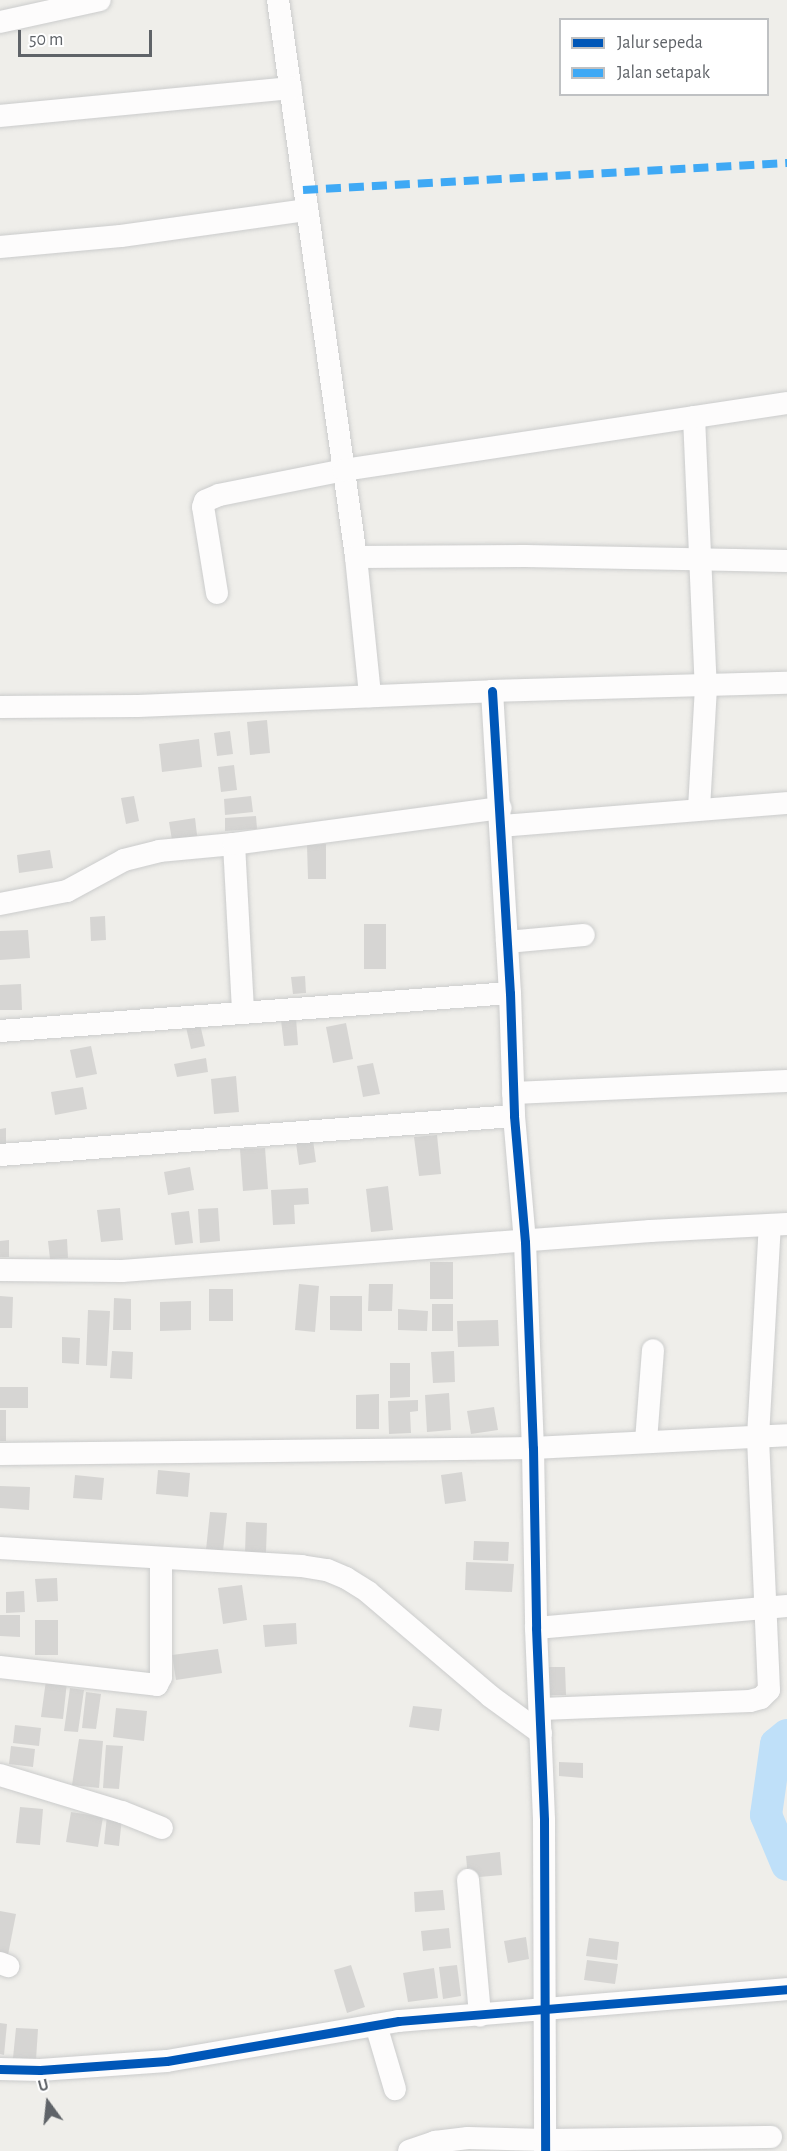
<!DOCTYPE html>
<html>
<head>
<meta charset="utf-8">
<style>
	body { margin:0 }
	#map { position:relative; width:787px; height:2151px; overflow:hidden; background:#efeeea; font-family:"Alegreya Sans",sans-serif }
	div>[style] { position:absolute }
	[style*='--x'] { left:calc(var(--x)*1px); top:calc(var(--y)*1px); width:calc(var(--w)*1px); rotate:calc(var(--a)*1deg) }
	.river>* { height:32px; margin:-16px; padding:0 16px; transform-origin:16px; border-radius:16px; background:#bfe0f9 }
	.building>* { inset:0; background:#d6d5d3 }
	.roads { filter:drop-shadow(0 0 2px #cbcccc) drop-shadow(0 0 2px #cbcccc) }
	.minor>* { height:22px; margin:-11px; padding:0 11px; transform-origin:11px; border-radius:11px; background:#fdfcfc }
	.quiet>* { height:8px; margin-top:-4px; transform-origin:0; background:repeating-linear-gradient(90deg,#3fa9f5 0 15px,transparent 0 23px) }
	.cycleway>* { height:9px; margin:-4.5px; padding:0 4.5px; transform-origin:4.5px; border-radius:4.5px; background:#0057b8 }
	span { translate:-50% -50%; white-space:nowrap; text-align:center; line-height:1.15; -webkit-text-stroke:4.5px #fff; paint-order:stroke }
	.legend { position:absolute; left:559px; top:18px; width:210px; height:78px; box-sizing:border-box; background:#fff; border:2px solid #bfc1c3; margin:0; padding:8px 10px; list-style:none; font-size:18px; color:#5f6368 }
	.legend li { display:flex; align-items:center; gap:12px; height:30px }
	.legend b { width:30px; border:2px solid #bfc1c3 }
	.north { position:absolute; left:18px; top:2073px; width:60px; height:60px; -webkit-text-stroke:4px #fff; paint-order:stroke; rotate:345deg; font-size:16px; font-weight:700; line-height:24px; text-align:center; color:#5f6368 }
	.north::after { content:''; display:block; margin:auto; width:21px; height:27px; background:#5f6368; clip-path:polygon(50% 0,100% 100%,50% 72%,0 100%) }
	.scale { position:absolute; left:18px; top:30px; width:134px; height:27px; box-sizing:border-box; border:3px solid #5f6368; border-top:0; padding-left:8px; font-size:18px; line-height:21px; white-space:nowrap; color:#5f6368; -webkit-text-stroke:4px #fff; paint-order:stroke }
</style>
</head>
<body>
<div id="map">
	<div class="river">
		<div style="--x:787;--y:1735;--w:14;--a:141"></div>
		<div style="--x:776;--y:1744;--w:72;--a:98"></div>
		<div style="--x:766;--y:1815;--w:54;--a:67.2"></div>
	</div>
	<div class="building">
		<div style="clip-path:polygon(267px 720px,270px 753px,250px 755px,247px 722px)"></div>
		<div style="clip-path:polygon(230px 731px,233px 754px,217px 756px,214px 733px)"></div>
		<div style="clip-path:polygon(199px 739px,202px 767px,162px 772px,159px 744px)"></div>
		<div style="clip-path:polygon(234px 765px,237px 790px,221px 792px,218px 767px)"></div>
		<div style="clip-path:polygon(134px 796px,139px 821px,126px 824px,121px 798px)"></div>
		<div style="clip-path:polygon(251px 796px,253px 812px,225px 815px,224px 799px)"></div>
		<div style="clip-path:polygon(256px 816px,257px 829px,225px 831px,225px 818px)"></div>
		<div style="clip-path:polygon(195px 818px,198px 843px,173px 846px,169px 822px)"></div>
		<div style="clip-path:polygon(326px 844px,326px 879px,308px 879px,307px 845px)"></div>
		<div style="clip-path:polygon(50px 850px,53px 868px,19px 873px,17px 855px)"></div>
		<div style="clip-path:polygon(105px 916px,106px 940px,91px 941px,90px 917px)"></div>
		<div style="clip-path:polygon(364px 924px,386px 924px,386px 969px,364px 969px)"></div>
		<div style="clip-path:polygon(28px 930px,30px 958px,0 960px,0 931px)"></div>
		<div style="clip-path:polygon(305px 976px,306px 993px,293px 994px,291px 977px)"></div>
		<div style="clip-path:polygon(21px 984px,22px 1010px,0 1010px,0 985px)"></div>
		<div style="clip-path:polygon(296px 1018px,298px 1045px,284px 1046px,281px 1020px)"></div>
		<div style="clip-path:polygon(346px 1023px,353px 1059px,333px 1063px,326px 1027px)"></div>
		<div style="clip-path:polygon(200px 1024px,205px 1046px,191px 1049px,186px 1027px)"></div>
		<div style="clip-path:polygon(91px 1046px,97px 1074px,76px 1078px,70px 1050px)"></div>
		<div style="clip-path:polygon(206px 1058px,208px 1072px,177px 1077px,174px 1064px)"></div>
		<div style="clip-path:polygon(373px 1063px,380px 1094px,363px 1097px,357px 1066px)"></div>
		<div style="clip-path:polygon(236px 1076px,239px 1112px,214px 1114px,211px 1079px)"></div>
		<div style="clip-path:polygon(83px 1087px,87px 1109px,55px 1115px,51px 1092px)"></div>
		<div style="clip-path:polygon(6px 1128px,6px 1150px,0 1150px,0 1129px)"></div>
		<div style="clip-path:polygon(437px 1135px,441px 1174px,419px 1176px,414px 1137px)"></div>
		<div style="clip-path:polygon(313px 1140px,316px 1162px,299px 1165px,296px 1143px)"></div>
		<div style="clip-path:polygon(265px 1148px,268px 1189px,243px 1191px,240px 1149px)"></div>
		<div style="clip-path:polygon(190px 1167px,194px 1190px,168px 1195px,164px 1172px)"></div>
		<div style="clip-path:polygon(388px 1186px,393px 1230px,371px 1232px,366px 1189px)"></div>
		<div style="clip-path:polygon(308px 1188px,309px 1204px,294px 1205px,295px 1224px,273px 1225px,271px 1190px)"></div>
		<div style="clip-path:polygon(120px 1208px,123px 1240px,101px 1242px,97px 1210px)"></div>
		<div style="clip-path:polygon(218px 1208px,220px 1241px,200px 1243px,198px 1209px)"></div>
		<div style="clip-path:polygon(189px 1211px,193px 1243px,175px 1245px,171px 1213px)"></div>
		<div style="clip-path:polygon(67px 1239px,68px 1258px,50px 1259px,48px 1241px)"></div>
		<div style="clip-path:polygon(9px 1240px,9px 1257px,0 1257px,0 1241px)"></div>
		<div style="clip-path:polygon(430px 1262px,453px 1262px,453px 1299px,430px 1299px)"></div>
		<div style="clip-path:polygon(299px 1284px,319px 1286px,315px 1332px,295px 1330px)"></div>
		<div style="clip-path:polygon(369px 1284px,393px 1284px,392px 1311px,368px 1311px)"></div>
		<div style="clip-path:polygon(209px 1289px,233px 1289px,233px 1321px,209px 1321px)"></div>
		<div style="clip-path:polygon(0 1296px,13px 1297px,12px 1328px,0 1328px)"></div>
		<div style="clip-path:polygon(330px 1296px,362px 1296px,362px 1331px,330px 1330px)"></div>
		<div style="clip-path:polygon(114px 1298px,131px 1299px,131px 1330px,113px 1330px)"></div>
		<div style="clip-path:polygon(191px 1301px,191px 1330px,160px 1331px,160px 1302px)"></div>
		<div style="clip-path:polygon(432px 1304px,453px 1304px,453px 1331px,432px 1331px)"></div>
		<div style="clip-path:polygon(398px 1309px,428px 1311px,427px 1331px,398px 1330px)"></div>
		<div style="clip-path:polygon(88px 1310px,110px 1311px,107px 1366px,86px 1365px)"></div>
		<div style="clip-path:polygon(498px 1320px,499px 1346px,458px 1347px,457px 1321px)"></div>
		<div style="clip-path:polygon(62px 1337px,80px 1338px,79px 1364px,62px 1363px)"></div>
		<div style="clip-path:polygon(112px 1351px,133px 1352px,132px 1379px,110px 1378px)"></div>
		<div style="clip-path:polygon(454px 1351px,455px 1382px,433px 1383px,431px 1352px)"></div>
		<div style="clip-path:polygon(390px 1363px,410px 1363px,410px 1397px,390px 1398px)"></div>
		<div style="clip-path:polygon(0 1387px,28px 1387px,28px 1408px,0 1408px)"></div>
		<div style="clip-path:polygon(449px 1393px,451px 1430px,427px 1432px,425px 1395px)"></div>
		<div style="clip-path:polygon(379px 1394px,379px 1429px,356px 1429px,356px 1395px)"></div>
		<div style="clip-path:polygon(418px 1400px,418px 1411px,410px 1412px,411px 1433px,389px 1434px,388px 1401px)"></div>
		<div style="clip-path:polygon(494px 1407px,498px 1430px,471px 1434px,467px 1411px)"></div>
		<div style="clip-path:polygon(0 1410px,6px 1410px,6px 1441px,0 1441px)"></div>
		<div style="clip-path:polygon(158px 1470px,190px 1473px,188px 1497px,156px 1494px)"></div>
		<div style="clip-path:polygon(462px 1472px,466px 1501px,445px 1504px,441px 1475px)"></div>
		<div style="clip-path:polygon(75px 1475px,104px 1478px,102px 1500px,73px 1498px)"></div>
		<div style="clip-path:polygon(0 1486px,30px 1487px,29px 1510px,0 1508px)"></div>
		<div style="clip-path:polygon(210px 1512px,227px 1513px,223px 1551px,206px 1550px)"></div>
		<div style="clip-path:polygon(246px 1522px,267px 1523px,266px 1553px,245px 1553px)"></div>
		<div style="clip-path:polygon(474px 1541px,509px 1542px,508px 1561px,473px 1560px)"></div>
		<div style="clip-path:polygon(466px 1562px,514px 1564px,512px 1592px,465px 1590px)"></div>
		<div style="clip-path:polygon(57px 1578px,58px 1601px,37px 1602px,35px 1579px)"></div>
		<div style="clip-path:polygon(242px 1585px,247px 1620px,223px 1624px,218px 1588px)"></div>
		<div style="clip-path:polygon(24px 1591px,25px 1612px,6px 1613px,6px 1592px)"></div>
		<div style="clip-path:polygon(0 1615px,20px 1615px,20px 1637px,0 1636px)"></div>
		<div style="clip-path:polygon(35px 1620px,58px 1620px,58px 1655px,35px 1655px)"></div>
		<div style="clip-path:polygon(296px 1623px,297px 1644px,265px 1647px,263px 1625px)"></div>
		<div style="clip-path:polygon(218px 1649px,222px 1673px,176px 1680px,172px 1655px)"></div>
		<div style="clip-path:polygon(549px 1667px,565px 1667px,566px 1695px,549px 1695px)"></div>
		<div style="clip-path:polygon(46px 1680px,67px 1682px,63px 1719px,41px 1717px)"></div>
		<div style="clip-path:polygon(70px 1688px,84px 1690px,78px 1732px,64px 1731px)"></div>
		<div style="clip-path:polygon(86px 1692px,101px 1694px,96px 1729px,82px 1728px)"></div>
		<div style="clip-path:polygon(413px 1706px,442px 1709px,439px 1731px,409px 1727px)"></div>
		<div style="clip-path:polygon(116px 1708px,147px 1711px,144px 1741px,113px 1737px)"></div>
		<div style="clip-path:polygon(15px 1725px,41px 1728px,39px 1746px,13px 1743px)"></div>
		<div style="clip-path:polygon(79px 1739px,103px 1741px,99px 1788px,72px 1785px)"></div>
		<div style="clip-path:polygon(106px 1745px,123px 1746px,119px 1789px,103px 1788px)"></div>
		<div style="clip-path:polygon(11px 1746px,35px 1749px,33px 1767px,9px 1764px)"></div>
		<div style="clip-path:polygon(559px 1762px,583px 1763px,583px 1778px,559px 1776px)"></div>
		<div style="clip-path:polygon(20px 1807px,43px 1809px,40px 1845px,16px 1843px)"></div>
		<div style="clip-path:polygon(71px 1812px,103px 1817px,98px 1847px,66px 1842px)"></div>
		<div style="clip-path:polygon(107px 1816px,122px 1818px,119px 1846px,104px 1844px)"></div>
		<div style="clip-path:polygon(500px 1852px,502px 1875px,468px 1878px,466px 1856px)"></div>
		<div style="clip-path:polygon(443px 1890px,445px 1910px,415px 1912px,414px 1892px)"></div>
		<div style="clip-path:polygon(0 1911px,16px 1914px,8px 1955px,0 1954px)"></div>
		<div style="clip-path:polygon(449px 1928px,451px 1948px,423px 1951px,421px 1931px)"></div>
		<div style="clip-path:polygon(526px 1937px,529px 1959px,508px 1963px,504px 1941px)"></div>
		<div style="clip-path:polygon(589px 1938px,619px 1942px,617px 1960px,586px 1956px)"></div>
		<div style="clip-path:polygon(587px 1960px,618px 1964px,615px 1984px,584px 1980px)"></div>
		<div style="clip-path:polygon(351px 1965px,365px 2007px,347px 2013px,334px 1970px)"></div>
		<div style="clip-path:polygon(457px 1965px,461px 1996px,443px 1999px,439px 1967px)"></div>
		<div style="clip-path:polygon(434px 1968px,438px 1998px,408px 2002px,403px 1973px)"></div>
		<div style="clip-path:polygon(0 2023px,7px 2024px,4px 2055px,0 2054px)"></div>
		<div style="clip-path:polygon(16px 2028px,38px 2029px,36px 2060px,13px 2058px)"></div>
	</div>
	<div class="roads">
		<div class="minor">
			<div style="--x:278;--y:0;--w:562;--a:82.03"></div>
			<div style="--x:356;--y:557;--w:140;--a:84.2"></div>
			<div style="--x:0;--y:22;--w:102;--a:-12.4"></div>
			<div style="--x:0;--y:116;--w:292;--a:-5.5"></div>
			<div style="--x:0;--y:247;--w:121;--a:-5.2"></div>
			<div style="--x:121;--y:236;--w:186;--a:-8"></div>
			<div style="--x:694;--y:417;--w:270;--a:87.5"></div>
			<div style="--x:706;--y:687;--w:122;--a:93.3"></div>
			<div style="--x:356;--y:557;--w:169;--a:-0.3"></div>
			<div style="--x:525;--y:556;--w:262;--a:1.1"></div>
			<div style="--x:217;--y:593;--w:87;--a:-99.2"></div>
			<div style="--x:203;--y:507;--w:6;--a:-72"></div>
			<div style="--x:205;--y:501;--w:15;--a:-23"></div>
			<div style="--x:219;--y:495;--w:127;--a:-11.3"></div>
			<div style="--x:344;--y:470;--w:448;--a:-8.6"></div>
			<div style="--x:492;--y:691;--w:303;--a:86.6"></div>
			<div style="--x:510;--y:993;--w:123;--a:88.1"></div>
			<div style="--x:514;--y:1116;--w:126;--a:85"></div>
			<div style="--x:525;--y:1242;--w:206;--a:87.8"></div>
			<div style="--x:533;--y:1448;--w:180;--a:89"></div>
			<div style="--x:536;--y:1628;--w:192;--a:87.6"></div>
			<div style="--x:544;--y:1820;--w:331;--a:89.8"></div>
			<div style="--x:0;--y:707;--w:138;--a:-0.4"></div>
			<div style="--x:138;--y:706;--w:354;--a:-2.4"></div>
			<div style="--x:492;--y:691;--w:295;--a:-1.6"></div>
			<div style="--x:501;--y:826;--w:287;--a:-4.6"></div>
			<div style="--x:234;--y:844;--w:168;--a:86.9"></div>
			<div style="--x:0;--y:904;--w:68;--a:-11"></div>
			<div style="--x:67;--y:891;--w:65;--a:-28.5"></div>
			<div style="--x:124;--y:860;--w:36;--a:-14"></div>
			<div style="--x:159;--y:851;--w:75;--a:-5.3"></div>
			<div style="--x:234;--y:844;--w:269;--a:-7.7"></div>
			<div style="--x:507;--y:942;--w:77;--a:-5.2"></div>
			<div style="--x:0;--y:1031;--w:511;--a:-4.26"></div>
			<div style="--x:513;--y:1093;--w:274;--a:-2.5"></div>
			<div style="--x:0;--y:1155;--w:515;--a:-4.34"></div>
			<div style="--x:0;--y:1270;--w:122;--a:0.5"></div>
			<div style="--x:122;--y:1271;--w:530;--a:-4.33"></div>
			<div style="--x:650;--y:1231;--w:137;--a:-2.9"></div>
			<div style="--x:646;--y:1441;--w:91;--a:-85.6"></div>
			<div style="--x:0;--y:1454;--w:533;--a:-0.64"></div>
			<div style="--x:533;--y:1448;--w:254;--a:-2.9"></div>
			<div style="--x:0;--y:1548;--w:302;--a:3.4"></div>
			<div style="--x:301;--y:1566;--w:26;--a:9"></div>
			<div style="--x:327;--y:1570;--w:21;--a:23"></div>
			<div style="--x:346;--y:1578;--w:26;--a:32"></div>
			<div style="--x:368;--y:1592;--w:160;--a:40.4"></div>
			<div style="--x:490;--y:1696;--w:63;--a:36"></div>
			<div style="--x:536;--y:1628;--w:252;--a:-5"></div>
			<div style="--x:0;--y:1667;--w:158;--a:6.5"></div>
			<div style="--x:157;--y:1685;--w:9;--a:-63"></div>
			<div style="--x:161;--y:1677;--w:119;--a:-90"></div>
			<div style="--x:541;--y:1709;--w:209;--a:-2.2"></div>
			<div style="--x:750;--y:1701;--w:11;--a:-15"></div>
			<div style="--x:761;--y:1698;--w:11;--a:-45"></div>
			<div style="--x:769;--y:1690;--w:253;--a:-92.5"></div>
			<div style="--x:758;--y:1437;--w:212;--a:-86.8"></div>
			<div style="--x:0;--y:1775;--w:127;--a:16.9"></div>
			<div style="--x:122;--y:1812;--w:43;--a:21.8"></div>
			<div style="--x:468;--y:1880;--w:136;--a:84.9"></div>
			<div style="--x:0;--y:1963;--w:9;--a:21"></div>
			<div style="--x:376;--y:2025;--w:67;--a:73.5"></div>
			<div style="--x:0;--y:2069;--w:40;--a:1.4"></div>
			<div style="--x:40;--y:2070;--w:127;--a:-4.1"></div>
			<div style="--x:167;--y:2061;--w:235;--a:-9.8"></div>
			<div style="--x:399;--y:2021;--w:389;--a:-4.7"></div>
			<div style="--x:409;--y:2151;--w:28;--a:-19"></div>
			<div style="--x:435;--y:2142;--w:33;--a:-7"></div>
			<div style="--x:468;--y:2138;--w:77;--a:1.5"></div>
			<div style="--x:545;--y:2140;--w:226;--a:-0.8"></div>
		</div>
	</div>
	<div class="quiet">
		<div style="--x:303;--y:190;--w:485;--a:-3.2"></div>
	</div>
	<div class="cycleway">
		<div style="--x:492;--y:691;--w:303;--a:86.6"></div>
		<div style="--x:510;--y:993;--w:123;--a:88.1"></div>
		<div style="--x:514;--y:1116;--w:126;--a:85"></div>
		<div style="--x:525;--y:1242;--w:206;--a:87.8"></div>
		<div style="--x:533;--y:1448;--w:180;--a:89"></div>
		<div style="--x:536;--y:1628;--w:192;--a:87.6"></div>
		<div style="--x:544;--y:1820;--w:331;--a:89.8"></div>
		<div style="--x:0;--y:2069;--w:40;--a:1.4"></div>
		<div style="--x:40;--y:2070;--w:127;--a:-4.1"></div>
		<div style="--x:167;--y:2061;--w:235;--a:-9.8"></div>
		<div style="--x:399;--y:2021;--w:389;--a:-4.7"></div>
	</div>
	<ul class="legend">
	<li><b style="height:8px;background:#0057b8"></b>Jalur sepeda</li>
	<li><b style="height:8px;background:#3fa9f5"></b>Jalan setapak</li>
	</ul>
	<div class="north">U</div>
	<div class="scale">50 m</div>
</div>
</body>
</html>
